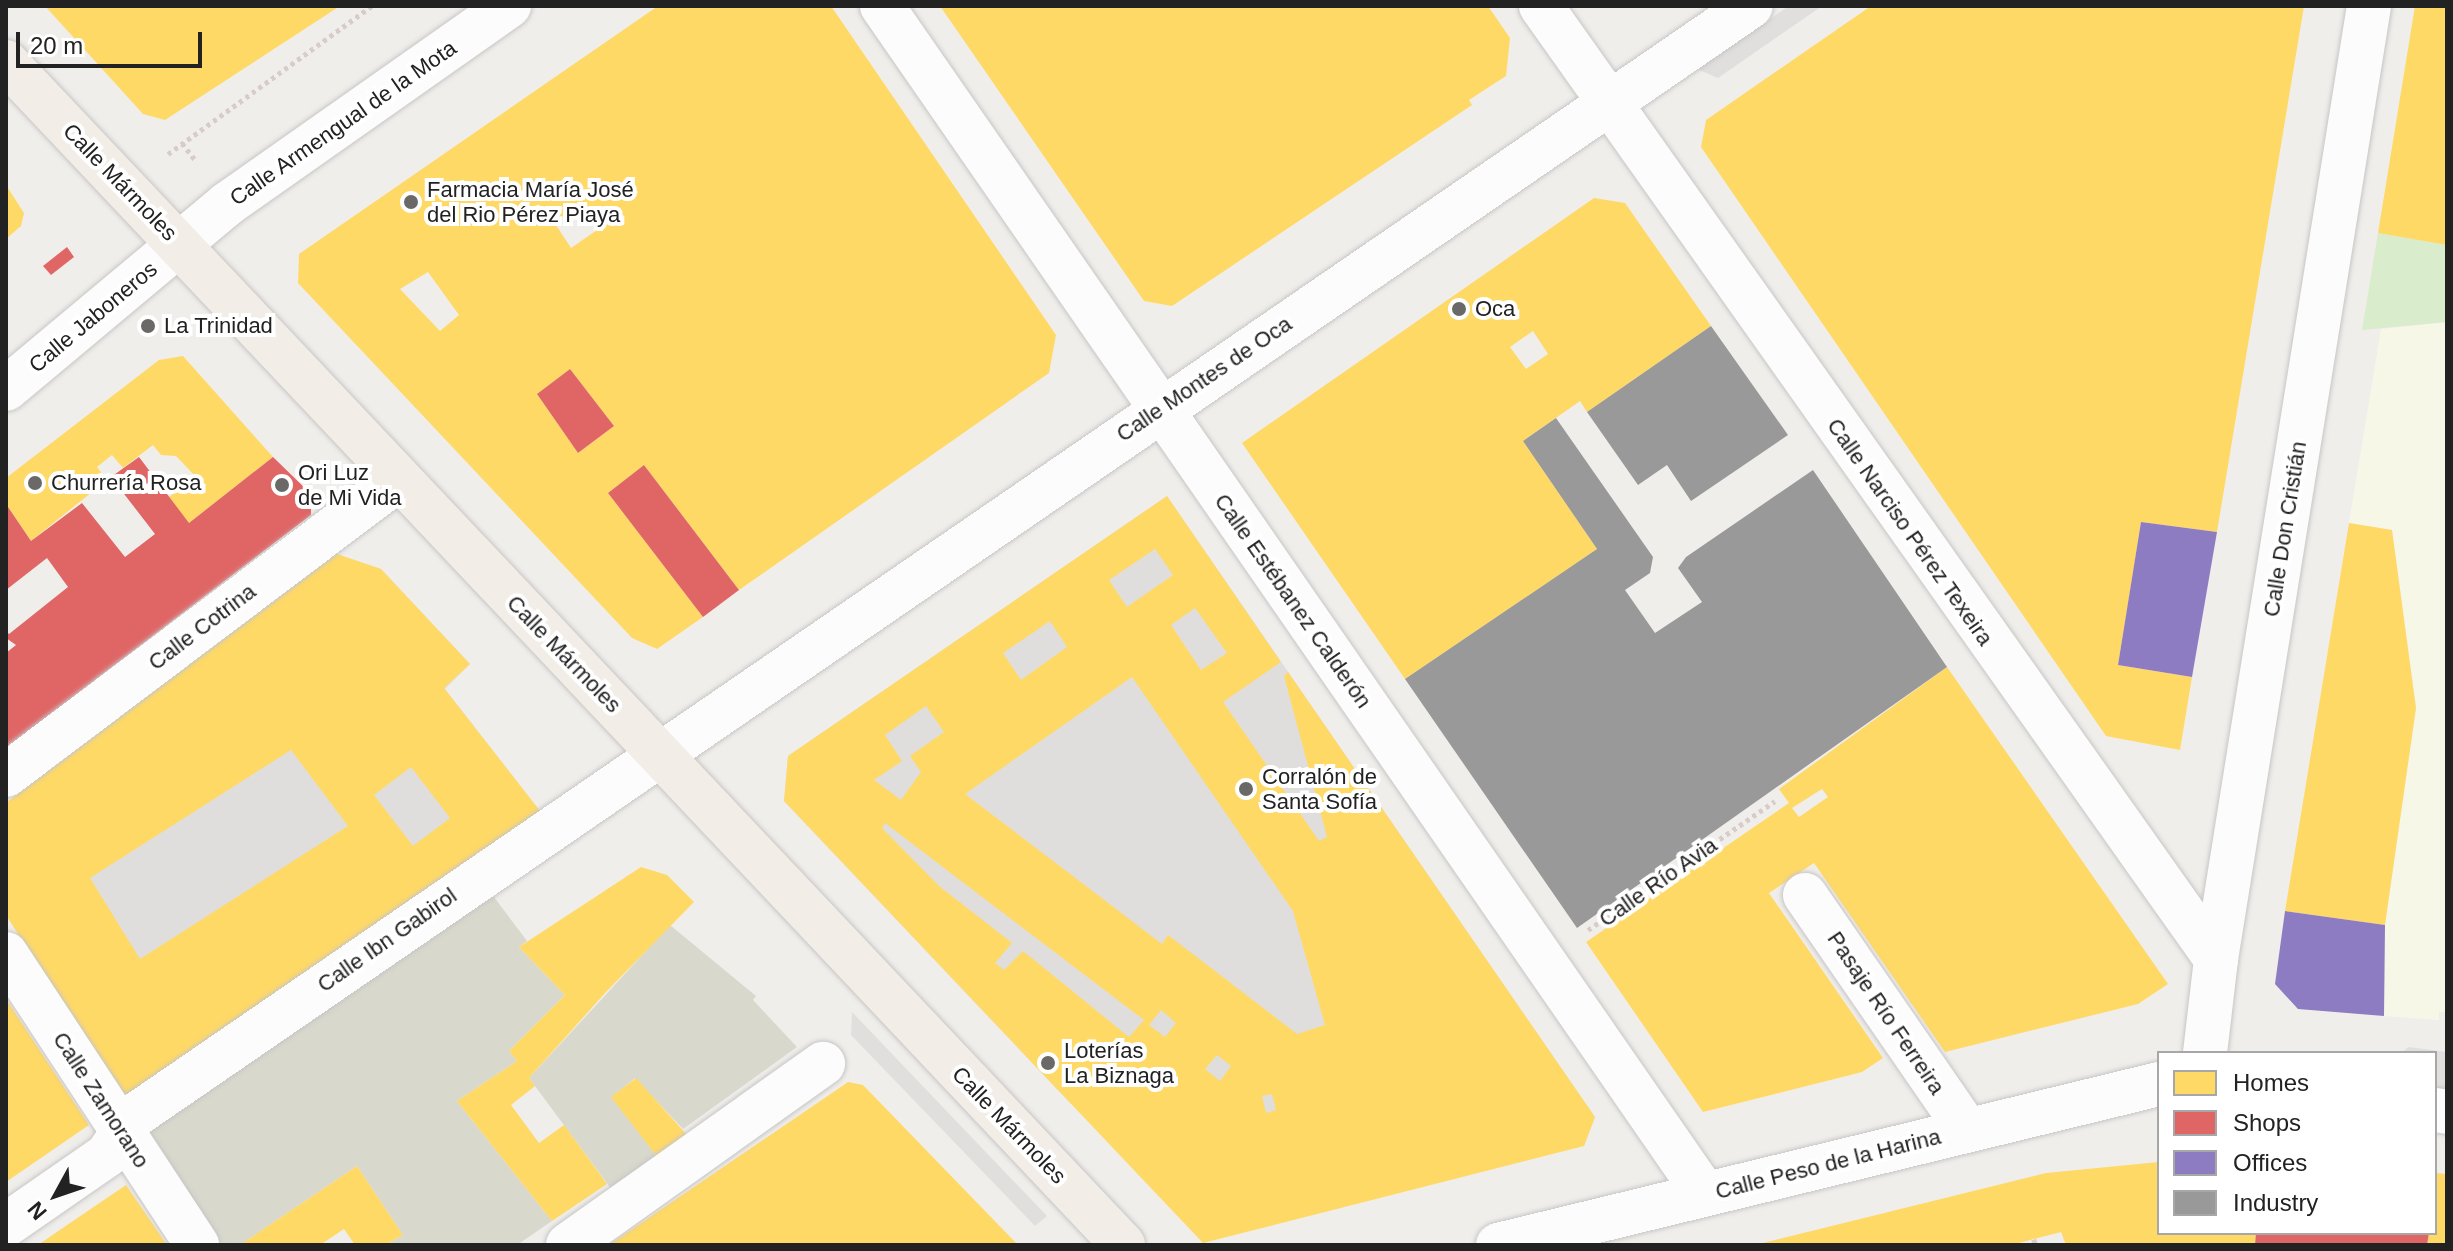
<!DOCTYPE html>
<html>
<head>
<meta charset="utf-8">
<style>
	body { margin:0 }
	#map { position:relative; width:2453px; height:1251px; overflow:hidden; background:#f0eeeb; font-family:Arial,sans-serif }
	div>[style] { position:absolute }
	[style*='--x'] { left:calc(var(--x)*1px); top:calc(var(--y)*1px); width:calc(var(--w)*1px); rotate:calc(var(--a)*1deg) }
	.residential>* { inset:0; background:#dfdedc }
	.education>* { inset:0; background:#f7f7e8 }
	.construction>* { inset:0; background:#d8d8cd }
	.grass>* { inset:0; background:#d9eccb }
	.parking>* { inset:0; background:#e0dfde }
	.homes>* { inset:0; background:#ffd966 }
	.shops>* { inset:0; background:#e06666 }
	.offices>* { inset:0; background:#8e7cc3 }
	.industry>* { inset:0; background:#999 }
	.path>* { height:5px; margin-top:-2.5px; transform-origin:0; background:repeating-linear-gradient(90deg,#d8ccc9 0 4px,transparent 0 8px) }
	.roads { filter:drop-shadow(0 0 2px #c7c6c5) drop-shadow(0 0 2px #c7c6c5) }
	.minor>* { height:44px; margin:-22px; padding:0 22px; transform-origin:22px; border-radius:22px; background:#fdfcfc }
	.major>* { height:44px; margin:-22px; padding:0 22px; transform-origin:22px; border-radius:22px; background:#f2eee7 }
	.dots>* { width:22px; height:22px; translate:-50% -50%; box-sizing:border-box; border:4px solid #fff; border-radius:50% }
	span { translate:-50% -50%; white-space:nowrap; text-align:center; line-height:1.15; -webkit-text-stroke:8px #fff; paint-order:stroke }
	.street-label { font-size:22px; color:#222 }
	.poi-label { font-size:22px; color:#222 }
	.left { translate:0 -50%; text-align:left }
	.frame { position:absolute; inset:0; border:8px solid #222; pointer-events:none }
	.legend { position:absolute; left:2157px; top:1051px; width:280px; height:184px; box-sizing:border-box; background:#fff; border:2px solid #a7a7a7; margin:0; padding:10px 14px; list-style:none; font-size:24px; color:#222 }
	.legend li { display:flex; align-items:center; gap:16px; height:40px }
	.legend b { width:40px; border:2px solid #a7a7a7 }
	.north { position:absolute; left:16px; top:1155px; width:80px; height:80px; -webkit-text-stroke:6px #fff; paint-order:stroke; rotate:230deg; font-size:22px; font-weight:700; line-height:32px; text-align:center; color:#222 }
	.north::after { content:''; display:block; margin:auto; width:28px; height:36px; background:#222; clip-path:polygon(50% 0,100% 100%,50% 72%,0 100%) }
	.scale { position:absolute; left:16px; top:32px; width:186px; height:36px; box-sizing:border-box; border:4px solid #222; border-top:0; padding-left:10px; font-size:24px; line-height:28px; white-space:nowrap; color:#222; -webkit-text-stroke:6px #fff; paint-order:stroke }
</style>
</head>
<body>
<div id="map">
	<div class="residential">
		<div style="clip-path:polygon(1167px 496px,1595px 1117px,1584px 1146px,1071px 1104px,784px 801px,788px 756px)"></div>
		<div style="clip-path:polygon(336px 554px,381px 569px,470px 664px,445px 689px,540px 811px,123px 1100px,6px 915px,6px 803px)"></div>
	</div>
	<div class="education">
		<div style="clip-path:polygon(2447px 322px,2447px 1012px,2439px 1012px,2439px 1020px,2384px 1016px,2385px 925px,2416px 708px,2392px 530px,2349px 523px,2381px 329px)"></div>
	</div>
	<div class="construction">
		<div style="clip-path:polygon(488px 889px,527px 941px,519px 947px,565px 995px,509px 1051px,517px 1061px,457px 1101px,552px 1221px,517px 1245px,385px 1245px,403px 1235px,357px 1166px,240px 1245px,222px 1245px,145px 1132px)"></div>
		<div style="clip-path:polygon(670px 925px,756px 996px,753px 1000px,797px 1047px,683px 1129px,635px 1078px,612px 1097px,658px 1158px,612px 1190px,529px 1078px)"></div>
	</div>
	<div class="grass">
		<div style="clip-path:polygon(2378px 233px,2447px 245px,2447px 322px,2362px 330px)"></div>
	</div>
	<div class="parking">
		<div style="clip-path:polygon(1789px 6px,1822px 6px,1718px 78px,1697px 69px)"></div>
		<div style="clip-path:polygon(852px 1012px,1047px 1216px,1035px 1226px,851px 1035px)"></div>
		<div style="clip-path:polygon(2408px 1047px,2447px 1052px,2447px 1093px,2435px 1091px,2435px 1053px,2402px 1053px)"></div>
	</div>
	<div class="homes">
		<div style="clip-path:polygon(45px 6px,340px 6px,165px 120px,143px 114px)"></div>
		<div style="clip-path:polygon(evenodd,658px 6px,831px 6px,1056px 335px,1049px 373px,739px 590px,644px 465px,608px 493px,703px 617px,657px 649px,632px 638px,298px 283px,299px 254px,658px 6px,582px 202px,600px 228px,571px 248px,554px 222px,582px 202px,658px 6px,428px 272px,459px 315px,440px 331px,400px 289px,428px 272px,658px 6px,570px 369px,614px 426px,578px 453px,537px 394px,570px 369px)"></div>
		<div style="clip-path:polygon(940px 6px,1488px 6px,1510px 38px,1506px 76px,1469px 100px,1472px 105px,1172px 306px,1144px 301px)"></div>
		<div style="clip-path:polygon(1871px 6px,2304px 6px,2217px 532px,2141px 522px,2137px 548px,2118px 665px,2192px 677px,2180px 750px,2106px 736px,1701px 147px,1706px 120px)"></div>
		<div style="clip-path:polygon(2415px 6px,2447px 6px,2447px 245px,2378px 233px)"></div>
		<div style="clip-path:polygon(6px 185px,24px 213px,21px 226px,6px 239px)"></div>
		<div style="clip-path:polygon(evenodd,1594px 198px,1625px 203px,1711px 326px,1587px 412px,1580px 401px,1523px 441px,1597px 549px,1405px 679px,1242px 443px,1594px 198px,1533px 331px,1548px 354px,1526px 369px,1510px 347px,1533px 331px)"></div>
		<div style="clip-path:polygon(183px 356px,273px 457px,189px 523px,168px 498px,195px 476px,176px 456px,161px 455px,153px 445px,123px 468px,112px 455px,97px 467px,107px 480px,31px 541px,6px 504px,6px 478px,159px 360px)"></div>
		<div style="clip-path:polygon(evenodd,1167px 496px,1281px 662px,1223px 702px,1319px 841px,1327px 837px,1284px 676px,1288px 672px,1595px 1117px,1584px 1146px,1203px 1243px,784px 801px,788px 756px,1167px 496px,1155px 549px,1173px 575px,1127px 607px,1109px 580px,1155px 549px,1167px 496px,1195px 608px,1227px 653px,1201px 670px,1171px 625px,1195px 608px,1167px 496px,1050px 621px,1067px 647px,1021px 680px,1003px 653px,1050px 621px,1167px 496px,1132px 677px,1293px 911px,1325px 1025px,1297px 1034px,1168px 935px,1162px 944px,965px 794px,1132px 677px,1167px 496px,926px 706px,944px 732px,910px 756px,921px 772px,901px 800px,874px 780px,902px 761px,885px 735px,926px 706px,1167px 496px,885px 823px,1144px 1020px,1129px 1037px,1023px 951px,1004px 970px,995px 963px,1012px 943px,939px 886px,882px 828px,885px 823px,1167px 496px,1161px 1010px,1176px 1023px,1165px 1037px,1149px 1025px,1161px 1010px,1167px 496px,1217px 1055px,1231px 1066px,1220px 1081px,1205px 1069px,1217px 1055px,1167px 496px,1272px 1094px,1276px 1110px,1266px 1113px,1262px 1096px,1272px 1094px)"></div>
		<div style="clip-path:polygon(2349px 523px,2392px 530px,2416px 708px,2385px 925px,2285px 911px)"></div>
		<div style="clip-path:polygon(evenodd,337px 554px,381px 569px,470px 664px,444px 688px,540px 811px,123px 1100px,6px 915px,6px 803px,337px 554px,291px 750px,348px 826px,140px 959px,90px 878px,291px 750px,337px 554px,411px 767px,450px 818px,413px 846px,374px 795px,411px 767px)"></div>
		<div style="clip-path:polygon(evenodd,1947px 667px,2168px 984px,2138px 1004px,1945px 1052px,1814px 863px,1769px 893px,1883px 1058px,1862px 1072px,1703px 1112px,1586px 942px,1789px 803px,1779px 789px,1947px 667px,1822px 789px,1828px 797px,1799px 817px,1792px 808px,1822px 789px)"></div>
		<div style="clip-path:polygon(641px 867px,667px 875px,694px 902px,606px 992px,529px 1078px,535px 1086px,511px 1105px,539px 1143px,564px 1125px,607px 1184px,552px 1221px,457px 1101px,517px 1061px,509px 1051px,565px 995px,519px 947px)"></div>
		<div style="clip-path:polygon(6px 999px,89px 1125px,6px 1182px)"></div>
		<div style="clip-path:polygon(636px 1078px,687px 1135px,658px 1158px,611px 1097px)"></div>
		<div style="clip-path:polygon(848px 1082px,863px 1085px,1018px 1245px,609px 1245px)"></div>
		<div style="clip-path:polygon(2159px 1162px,2159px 1233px,2256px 1233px,2255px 1245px,2066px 1245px,2061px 1232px,2011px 1245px,1755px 1245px,2046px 1173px)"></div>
		<div style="clip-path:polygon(357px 1166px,403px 1235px,385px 1245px,355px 1245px,344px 1229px,320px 1245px,240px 1245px)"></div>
		<div style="clip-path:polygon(2436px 1173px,2447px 1174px,2447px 1245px,2427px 1245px,2429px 1233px,2435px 1233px)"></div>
		<div style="clip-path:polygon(126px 1185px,167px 1245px,38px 1245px,70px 1223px)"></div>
	</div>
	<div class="shops">
		<div style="clip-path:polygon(67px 247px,74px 257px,51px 275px,43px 266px)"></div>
		<div style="clip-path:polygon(570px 369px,614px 426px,578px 453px,537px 394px)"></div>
		<div style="clip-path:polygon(139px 457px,189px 523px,273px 457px,311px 494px,311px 515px,6px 748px,6px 653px,16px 645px,6px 638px,6px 631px,9px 634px,68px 587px,47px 558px,6px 590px,6px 504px,31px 541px,82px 503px,125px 557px,155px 534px,111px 477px)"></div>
		<div style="clip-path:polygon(644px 465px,739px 590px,703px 617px,608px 493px)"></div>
		<div style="clip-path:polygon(2256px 1233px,2429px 1233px,2427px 1245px,2255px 1245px)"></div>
	</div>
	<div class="offices">
		<div style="clip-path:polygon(2141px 522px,2217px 532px,2192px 677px,2118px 665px)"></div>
		<div style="clip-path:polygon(2285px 911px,2385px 925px,2384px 1016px,2298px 1009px,2275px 984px)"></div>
	</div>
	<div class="industry">
		<div style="clip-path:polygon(1711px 326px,1788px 435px,1691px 501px,1667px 465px,1638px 485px,1587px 412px)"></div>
		<div style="clip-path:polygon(1556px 418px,1653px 557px,1650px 573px,1625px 590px,1655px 633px,1702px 602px,1678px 568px,1686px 557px,1813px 470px,1947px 667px,1577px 928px,1405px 679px,1597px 549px,1523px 441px)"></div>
	</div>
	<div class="path">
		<div style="--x:182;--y:143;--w:23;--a:52"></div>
		<div style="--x:168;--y:154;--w:252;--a:-36"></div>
		<div style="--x:1588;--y:930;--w:227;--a:-34.6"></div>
		<div style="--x:2034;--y:1239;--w:6;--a:81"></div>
	</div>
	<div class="roads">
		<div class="minor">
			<div style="--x:882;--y:6;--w:1445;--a:55.29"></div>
			<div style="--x:1541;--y:6;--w:1168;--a:54.69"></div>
			<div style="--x:6;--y:389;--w:288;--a:-39.9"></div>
			<div style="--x:227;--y:204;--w:345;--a:-35.1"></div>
			<div style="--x:6;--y:775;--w:491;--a:-37"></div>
			<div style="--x:1805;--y:895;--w:285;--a:55.4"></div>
			<div style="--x:6;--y:954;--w:348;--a:56.7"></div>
			<div style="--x:2205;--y:1053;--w:95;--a:-83.3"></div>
			<div style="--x:2216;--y:959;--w:965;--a:-80.88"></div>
			<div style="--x:2435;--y:1110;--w:12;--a:9"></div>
			<div style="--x:6;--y:1225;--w:123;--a:-34.7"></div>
			<div style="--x:107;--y:1155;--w:47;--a:-55.3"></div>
			<div style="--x:134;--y:1116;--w:1961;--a:-34.47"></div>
			<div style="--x:568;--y:1245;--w:313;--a:-35.4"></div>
			<div style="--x:1498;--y:1245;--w:680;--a:-13.69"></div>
		</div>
		<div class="major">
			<div style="--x:6;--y:62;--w:1627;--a:46.64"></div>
		</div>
	</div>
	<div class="dots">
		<div style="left:411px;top:202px;background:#6a6968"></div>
		<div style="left:1459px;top:309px;background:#6a6968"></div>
		<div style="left:148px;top:326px;background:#6a6968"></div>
		<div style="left:35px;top:483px;background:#6a6968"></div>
		<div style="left:282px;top:485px;background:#6a6968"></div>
		<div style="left:1246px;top:789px;background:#6a6968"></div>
		<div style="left:1048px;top:1063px;background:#6a6968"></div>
	</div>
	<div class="street-label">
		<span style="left:343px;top:123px;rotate:-35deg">Calle Armengual de la Mota</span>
		<span style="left:120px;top:182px;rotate:46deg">Calle Mármoles</span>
		<span style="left:93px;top:317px;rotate:-40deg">Calle Jaboneros</span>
		<span style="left:1204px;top:379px;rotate:-34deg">Calle Montes de Oca</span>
		<span style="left:2285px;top:529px;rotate:-81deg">Calle Don Cristián</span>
		<span style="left:1910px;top:532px;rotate:55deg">Calle Narciso Pérez Texeira</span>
		<span style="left:1293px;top:601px;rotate:55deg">Calle Estébanez Calderón</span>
		<span style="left:202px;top:627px;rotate:-37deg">Calle Cotrina</span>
		<span style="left:564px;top:654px;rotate:46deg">Calle Mármoles</span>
		<span style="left:1658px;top:882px;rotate:-35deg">Calle Río Avia</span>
		<span style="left:387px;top:940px;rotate:-35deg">Calle Ibn Gabirol</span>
		<span style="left:1886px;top:1013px;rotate:56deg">Pasaje Río Ferreira</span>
		<span style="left:101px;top:1100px;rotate:57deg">Calle Zamorano</span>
		<span style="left:1009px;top:1125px;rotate:46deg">Calle Mármoles</span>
		<span style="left:1828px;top:1164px;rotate:-14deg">Calle Peso de la Harina</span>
	</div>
	<div class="poi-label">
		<span class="left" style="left:427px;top:202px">Farmacia María José<br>del Rio Pérez Piaya</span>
		<span class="left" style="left:1475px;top:309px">Oca</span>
		<span class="left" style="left:164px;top:326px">La Trinidad</span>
		<span class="left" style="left:298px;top:485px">Ori Luz<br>de Mi Vida</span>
		<span class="left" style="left:51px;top:483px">Churrería Rosa</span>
		<span class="left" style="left:1262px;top:789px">Corralón de<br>Santa Sofía</span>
		<span class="left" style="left:1064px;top:1063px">Loterías<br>La Biznaga</span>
	</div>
	<div class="frame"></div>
	<ul class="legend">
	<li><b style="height:22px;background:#ffd966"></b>Homes</li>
	<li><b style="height:22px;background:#e06666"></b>Shops</li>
	<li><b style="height:22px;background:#8e7cc3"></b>Offices</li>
	<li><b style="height:22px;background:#999"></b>Industry</li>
	</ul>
	<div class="north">N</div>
	<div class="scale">20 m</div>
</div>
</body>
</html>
